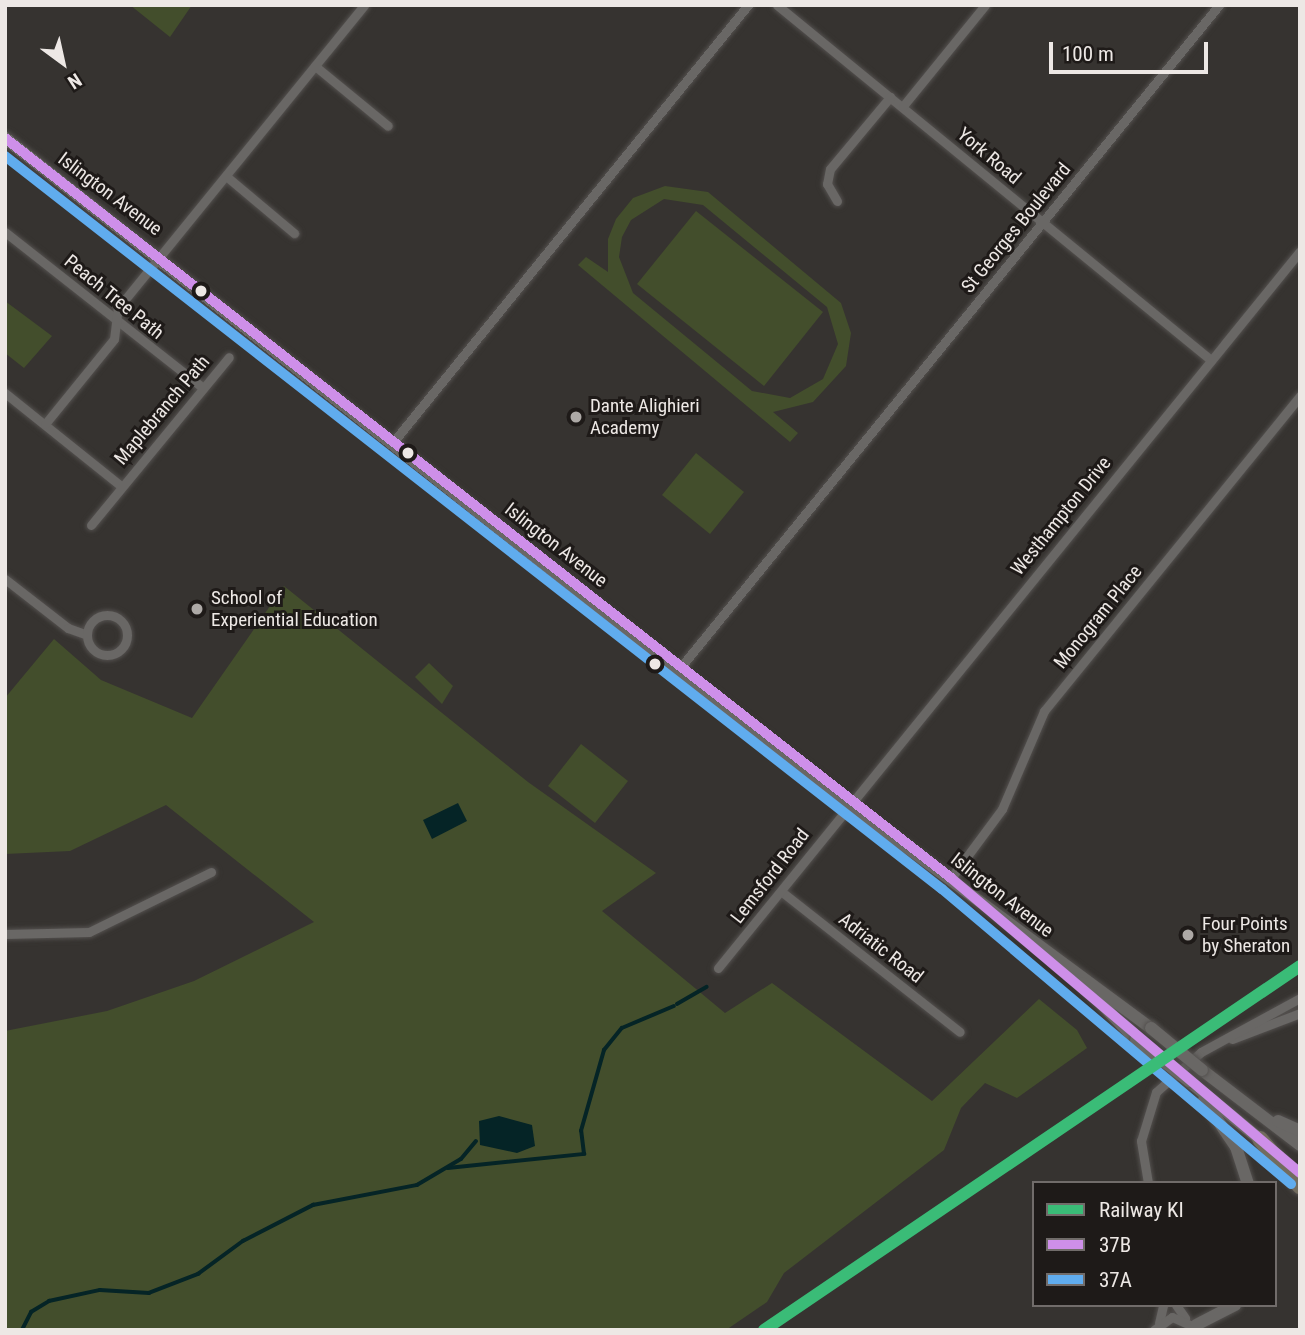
<!DOCTYPE html>
<html>
<head>
<meta charset="utf-8">
<style>
	body { margin:0 }
	#map { position:relative; width:1305px; height:1335px; overflow:hidden; background:#363330; font-family:"Roboto Condensed",sans-serif }
	div>[style] { position:absolute }
	[style*='--x'] { left:calc(var(--x)*1px); top:calc(var(--y)*1px); width:calc(var(--w)*1px); rotate:calc(var(--a)*1deg) }
	.green>* { inset:0; background:#434e2c }
	.water>* { inset:0; background:#052426 }
	.stream>* { height:3.5px; margin:-1.75px; padding:0 1.75px; transform-origin:1.75px; border-radius:1.75px; background:#052426 }
	.roads { filter:drop-shadow(0 0 2px #53504e) drop-shadow(0 0 2px #53504e) }
	.minor>* { height:9px; margin:-4.5px; padding:0 4.5px; transform-origin:4.5px; border-radius:4.5px; background:#696765 }
	.minor>.ring { margin:-4.5px; padding:0; box-sizing:content-box; background:none; border:9px solid #696765; border-radius:50% }
	.secondary>* { height:12px; margin:-6px; padding:0 6px; transform-origin:6px; border-radius:6px; background:#696765 }
	.motorway>* { height:16px; margin:-8px; padding:0 8px; transform-origin:8px; border-radius:8px; background:#726c5e }
	.bridges { filter:drop-shadow(0 0 2px #53504e) drop-shadow(0 0 2px #53504e) }
	.secondary-bridge>* { height:12px; margin:-6px; padding:0 6px; transform-origin:6px; border-radius:6px; background:#696765 }
	.bus-1>* { height:10px; margin:-5px; padding:0 5px; transform-origin:5px; border-radius:5px; background:#ce8fe9 }
	.bus-2>* { height:10px; margin:-5px; padding:0 5px; transform-origin:5px; border-radius:5px; background:#60acee }
	.rail-1>* { height:12px; margin:-6px; padding:0 6px; transform-origin:6px; border-radius:6px; background:#3abc77 }
	.dots>* { width:19px; height:19px; translate:-50% -50%; box-sizing:border-box; border:4px solid #1e1a18; border-radius:50% }
	span { translate:-50% -50%; white-space:nowrap; text-align:center; line-height:1.15; -webkit-text-stroke:6px #1e1a18; paint-order:stroke }
	.street-label { font-size:19px; color:#ede8e5 }
	.poi-label { font-size:19px; color:#ede8e5 }
	.left { translate:0 -50%; text-align:left }
	.frame { position:absolute; inset:0; border:7px solid #ede8e5; pointer-events:none }
	.legend { position:absolute; left:1032px; top:1181px; width:245px; height:126px; box-sizing:border-box; background:#1e1a18; border:2px solid #716c6a; margin:0; padding:9px 12px; list-style:none; font-size:21px; color:#ede8e5 }
	.legend li { display:flex; align-items:center; gap:14px; height:35px }
	.legend b { width:35px; border:2px solid #716c6a }
	.north { position:absolute; left:28px; top:28px; width:70px; height:70px; -webkit-text-stroke:5px #1e1a18; paint-order:stroke; rotate:147deg; font-size:19px; font-weight:700; line-height:28px; text-align:center; color:#ede8e5 }
	.north::after { content:''; display:block; margin:auto; width:24px; height:32px; background:#ede8e5; clip-path:polygon(50% 0,100% 100%,50% 72%,0 100%) }
	.scale { position:absolute; left:1049px; top:42px; width:159px; height:32px; box-sizing:border-box; border:4px solid #ede8e5; border-top:0; padding-left:9px; font-size:21px; line-height:24px; white-space:nowrap; color:#ede8e5; -webkit-text-stroke:5px #1e1a18; paint-order:stroke }
</style>
</head>
<body>
<div id="map">
	<div class="green">
		<div style="clip-path:polygon(130px 5px,192px 5px,170px 37px)"></div>
		<div style="clip-path:polygon(evenodd,665px 186px,708px 192px,841px 303px,851px 333px,846px 366px,813px 402px,773px 412px,798px 433px,790px 442px,578px 265px,586px 257px,608px 272px,608px 239px,616px 219px,633px 198px,665px 186px,664px 199px,703px 205px,827px 307px,838px 344px,823px 379px,790px 398px,752px 391px,633px 293px,619px 257px,622px 237px,631px 220px,664px 199px)"></div>
		<div style="clip-path:polygon(696px 211px,823px 312px,764px 386px,637px 284px)"></div>
		<div style="clip-path:polygon(5px 301px,52px 336px,24px 368px,5px 353px)"></div>
		<div style="clip-path:polygon(696px 453px,744px 492px,710px 534px,662px 495px)"></div>
		<div style="clip-path:polygon(284px 586px,528px 782px,656px 873px,602px 911px,725px 1013px,772px 983px,932px 1101px,1039px 999px,1077px 1030px,1087px 1048px,1017px 1098px,985px 1083px,961px 1108px,944px 1150px,784px 1273px,767px 1302px,726px 1330px,5px 1330px,5px 1031px,107px 1011px,194px 981px,314px 922px,166px 805px,70px 851px,5px 854px,5px 698px,54px 639px,101px 680px,192px 718px)"></div>
		<div style="clip-path:polygon(429px 663px,453px 686px,442px 704px,415px 677px)"></div>
		<div style="clip-path:polygon(581px 744px,628px 781px,595px 823px,548px 786px)"></div>
	</div>
	<div class="water">
		<div style="clip-path:polygon(458px 803px,467px 821px,432px 839px,423px 820px)"></div>
		<div style="clip-path:polygon(499px 1116px,532px 1125px,535px 1146px,517px 1153px,480px 1145px,479px 1121px)"></div>
	</div>
	<div class="stream">
		<div style="--x:677;--y:1004;--w:34;--a:-30"></div>
		<div style="--x:448;--y:1168;--w:137;--a:-5.9"></div>
		<div style="--x:584;--y:1154;--w:23;--a:-97"></div>
		<div style="--x:581;--y:1131;--w:84;--a:-74.1"></div>
		<div style="--x:604;--y:1050;--w:28;--a:-51"></div>
		<div style="--x:622;--y:1028;--w:56;--a:-22.9"></div>
		<div style="--x:22;--y:1330;--w:20;--a:-63"></div>
		<div style="--x:31;--y:1312;--w:21;--a:-31"></div>
		<div style="--x:49;--y:1301;--w:52;--a:-12.2"></div>
		<div style="--x:100;--y:1290;--w:49;--a:3.5"></div>
		<div style="--x:149;--y:1293;--w:53;--a:-21.2"></div>
		<div style="--x:198;--y:1274;--w:56;--a:-36.3"></div>
		<div style="--x:243;--y:1241;--w:79;--a:-27.2"></div>
		<div style="--x:313;--y:1205;--w:106;--a:-10.9"></div>
		<div style="--x:417;--y:1185;--w:51;--a:-30.6"></div>
		<div style="--x:461;--y:1159;--w:23;--a:-50"></div>
	</div>
	<div class="roads">
		<div class="minor">
			<div style="--x:777;--y:5;--w:561;--a:39.28"></div>
			<div style="--x:315;--y:66;--w:94;--a:39.4"></div>
			<div style="--x:903;--y:106;--w:130;--a:-50.9"></div>
			<div style="--x:226;--y:176;--w:89;--a:40"></div>
			<div style="--x:837;--y:201;--w:20;--a:-120"></div>
			<div style="--x:827;--y:184;--w:15;--a:-79"></div>
			<div style="--x:830;--y:169;--w:94;--a:-50.2"></div>
			<div style="--x:5;--y:232;--w:252;--a:38.2"></div>
			<div style="--x:5;--y:393;--w:149;--a:38.7"></div>
			<div style="--x:45;--y:424;--w:109;--a:-50.9"></div>
			<div style="--x:114;--y:339;--w:31;--a:-83"></div>
			<div style="--x:118;--y:308;--w:390;--a:-50.9"></div>
			<div style="--x:394;--y:441;--w:562;--a:-50.93"></div>
			<div style="--x:91;--y:525;--w:217;--a:-50.6"></div>
			<div style="--x:5;--y:579;--w:80;--a:37.9"></div>
			<div style="--x:68;--y:628;--w:20;--a:20"></div>
			<div class="ring" style="left:87px;top:615px;width:31px;height:31px"></div>
			<div style="--x:680;--y:668;--w:854;--a:-50.89"></div>
			<div style="--x:951;--y:878;--w:86;--a:-53.5"></div>
			<div style="--x:1002;--y:809;--w:107;--a:-66.8"></div>
			<div style="--x:1044;--y:711;--w:406;--a:-50.9"></div>
			<div style="--x:782;--y:892;--w:226;--a:38.2"></div>
			<div style="--x:5;--y:934;--w:84;--a:-1.4"></div>
			<div style="--x:89;--y:932;--w:136;--a:-26.2"></div>
			<div style="--x:718;--y:968;--w:923;--a:-50.93"></div>
			<div style="--x:1232;--y:1039;--w:73;--a:-20.9"></div>
			<div style="--x:1148;--y:1183;--w:43;--a:-99.5"></div>
			<div style="--x:1141;--y:1141;--w:51;--a:-73"></div>
			<div style="--x:1156;--y:1092;--w:60;--a:-41.6"></div>
			<div style="--x:1201;--y:1052;--w:113;--a:-28.6"></div>
			<div style="--x:1176;--y:1305;--w:16;--a:55"></div>
			<div style="--x:1159;--y:1323;--w:18;--a:-77"></div>
			<div style="--x:1154;--y:1330;--w:22;--a:-36"></div>
			<div style="--x:1172;--y:1317;--w:27;--a:24"></div>
		</div>
		<div class="secondary">
			<div style="--x:5;--y:138;--w:1074;--a:38.31"></div>
			<div style="--x:848;--y:804;--w:377;--a:36.5"></div>
			<div style="--x:1082;--y:983;--w:79;--a:46.5"></div>
			<div style="--x:1202;--y:1070;--w:123;--a:37.4"></div>
			<div style="--x:1189;--y:1081;--w:101;--a:39.4"></div>
			<div style="--x:1204;--y:1100;--w:57;--a:55.8"></div>
			<div style="--x:1236;--y:1147;--w:38;--a:72"></div>
			<div style="--x:1278;--y:1121;--w:24;--a:24"></div>
			<div style="--x:1196;--y:1325;--w:44;--a:-27.1"></div>
		</div>
		<div class="motorway">
			<div style="--x:1260;--y:1139;--w:62;--a:49.6"></div>
		</div>
	</div>
	<div class="bridges">
		<div class="secondary-bridge">
			<div style="--x:1151;--y:1028;--w:66;--a:39.5"></div>
			<div style="--x:1136;--y:1040;--w:67;--a:37.7"></div>
		</div>
	</div>
	<div class="bus-1">
		<div style="--x:5;--y:138;--w:1201;--a:38.03"></div>
		<div style="--x:951;--y:878;--w:457;--a:40.2"></div>
	</div>
	<div class="bus-2">
		<div style="--x:5;--y:156;--w:1190;--a:38.04"></div>
		<div style="--x:942;--y:889;--w:457;--a:40.2"></div>
	</div>
	<div class="rail-1">
		<div style="--x:764;--y:1330;--w:648;--a:-34.18"></div>
	</div>
	<div class="dots">
		<div style="left:201px;top:291px;background:#ede8e5"></div>
		<div style="left:576px;top:417px;background:#ada9a6"></div>
		<div style="left:408px;top:453px;background:#ede8e5"></div>
		<div style="left:197px;top:609px;background:#ada9a6"></div>
		<div style="left:655px;top:664px;background:#ede8e5"></div>
		<div style="left:1188px;top:935px;background:#ada9a6"></div>
	</div>
	<div class="street-label">
		<span style="left:989px;top:156px;rotate:40deg">York Road</span>
		<span style="left:110px;top:194px;rotate:37deg">Islington Avenue</span>
		<span style="left:1016px;top:228px;rotate:-51deg">St Georges Boulevard</span>
		<span style="left:114px;top:297px;rotate:39deg">Peach Tree Path</span>
		<span style="left:162px;top:410px;rotate:-50deg">Maplebranch Path</span>
		<span style="left:1061px;top:516px;rotate:-51deg">Westhampton Drive</span>
		<span style="left:556px;top:545px;rotate:38deg">Islington Avenue</span>
		<span style="left:1098px;top:617px;rotate:-51deg">Monogram Place</span>
		<span style="left:770px;top:876px;rotate:-52deg">Lemsford Road</span>
		<span style="left:1002px;top:895px;rotate:38deg">Islington Avenue</span>
		<span style="left:881px;top:948px;rotate:38deg">Adriatic Road</span>
	</div>
	<div class="poi-label">
		<span class="left" style="left:590px;top:417px">Dante Alighieri<br>Academy</span>
		<span class="left" style="left:211px;top:609px">School of<br>Experiential Education</span>
		<span class="left" style="left:1202px;top:935px">Four Points<br>by Sheraton</span>
	</div>
	<div class="frame"></div>
	<ul class="legend">
	<li><b style="height:9px;background:#3abc77"></b>Railway KI</li>
	<li><b style="height:9px;background:#ce8fe9"></b>37B</li>
	<li><b style="height:9px;background:#60acee"></b>37A</li>
	</ul>
	<div class="north">N</div>
	<div class="scale">100 m</div>
</div>
</body>
</html>
